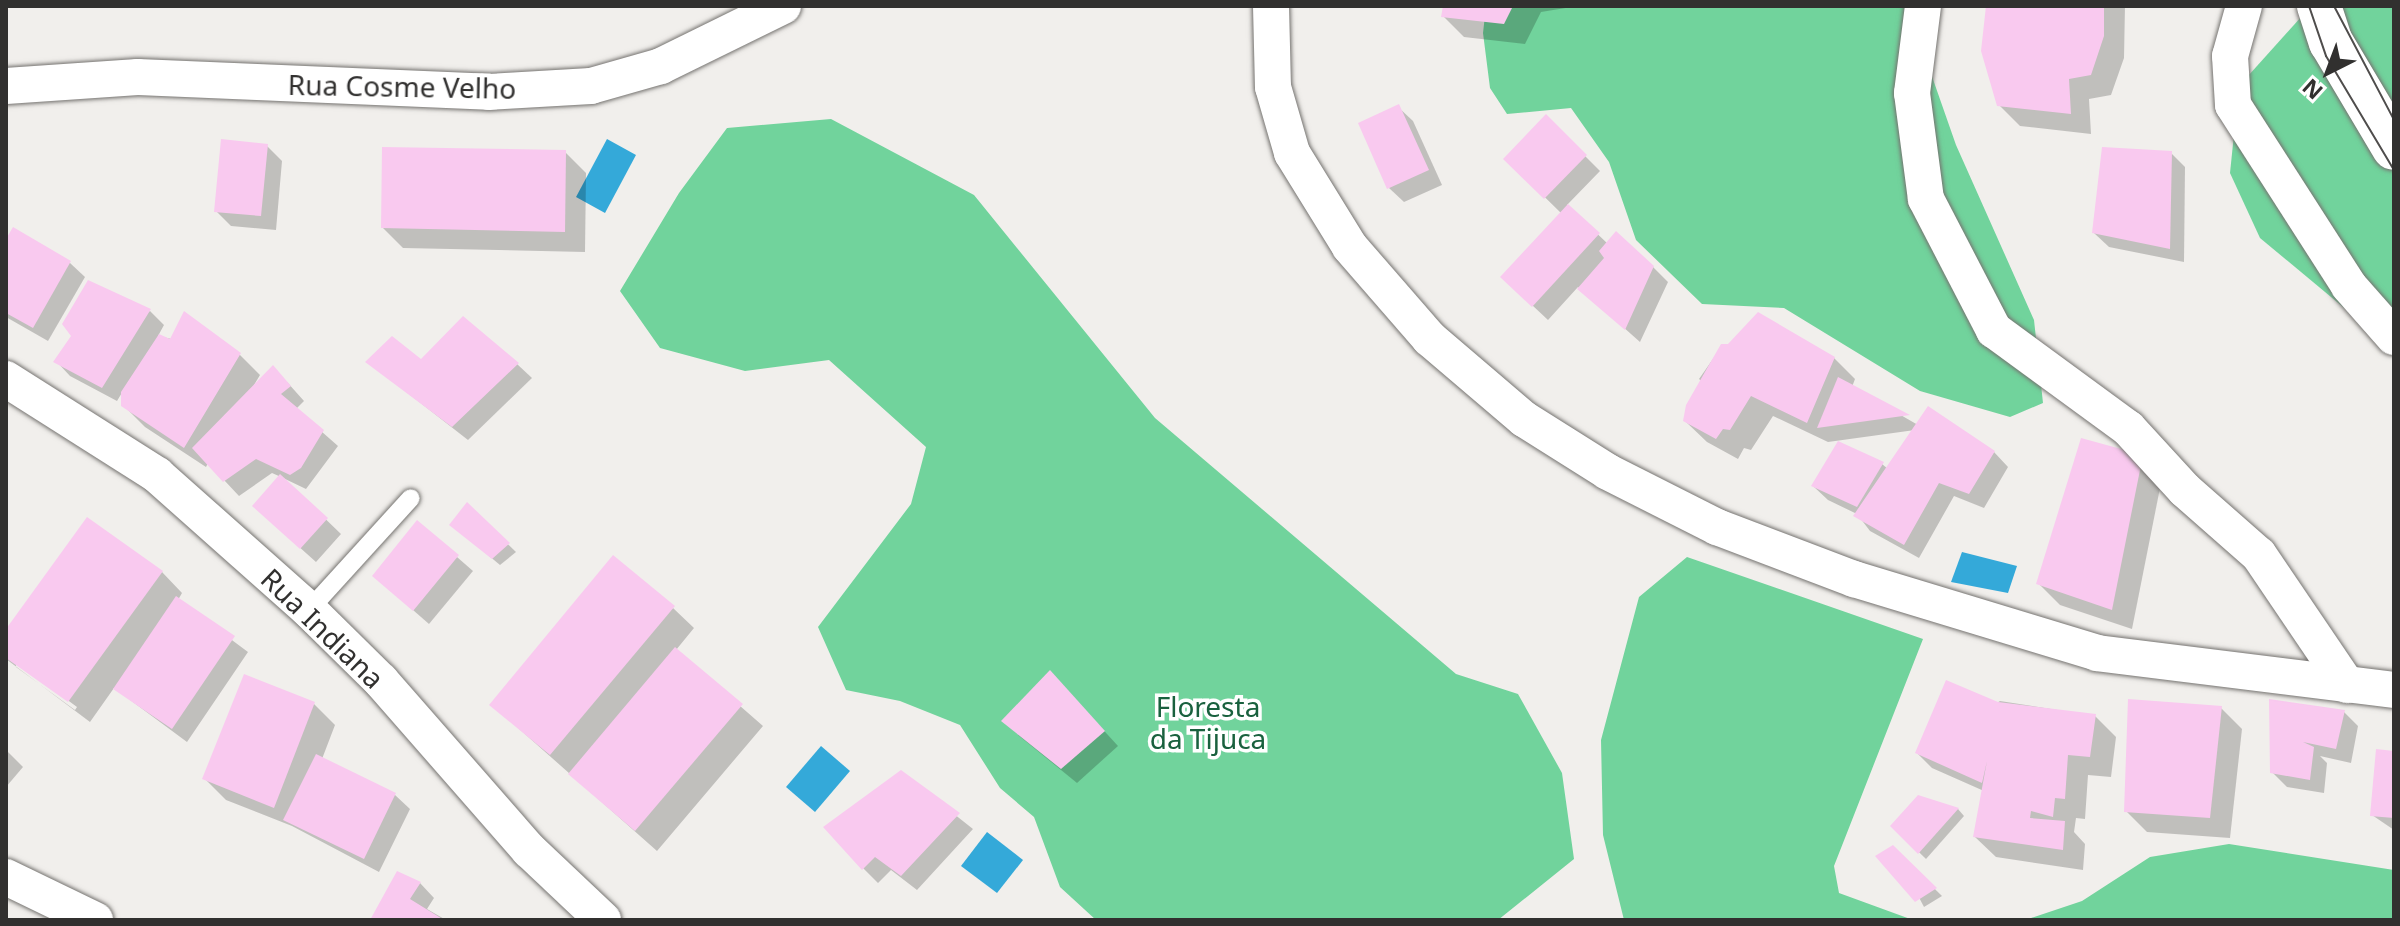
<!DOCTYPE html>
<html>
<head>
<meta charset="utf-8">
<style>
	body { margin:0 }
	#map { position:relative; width:2400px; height:926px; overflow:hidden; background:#f1efec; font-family:"Noto Sans",sans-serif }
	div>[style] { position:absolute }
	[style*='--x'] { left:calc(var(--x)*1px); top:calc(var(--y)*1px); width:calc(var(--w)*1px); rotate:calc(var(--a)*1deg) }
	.forest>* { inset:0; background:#71d39c }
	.water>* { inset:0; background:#34a9d9 }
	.shadow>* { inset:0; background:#0003 }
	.building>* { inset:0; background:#f9c9ef }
	.roads { filter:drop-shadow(0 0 2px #757370) drop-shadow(0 0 2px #757370) }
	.service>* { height:18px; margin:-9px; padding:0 9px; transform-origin:9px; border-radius:9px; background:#fff }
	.minor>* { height:36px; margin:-18px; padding:0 18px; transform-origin:18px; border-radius:18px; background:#fff }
	.tertiary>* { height:44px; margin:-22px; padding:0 22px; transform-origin:22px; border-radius:22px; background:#fff }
	.tram>* { height:2px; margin:-1px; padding:0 1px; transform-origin:1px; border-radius:1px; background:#4f4d4c }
	span { translate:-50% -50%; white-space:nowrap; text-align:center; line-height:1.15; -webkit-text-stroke:7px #fff; paint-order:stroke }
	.street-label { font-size:28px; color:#31302f }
	.park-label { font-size:28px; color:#19613e }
	.frame { position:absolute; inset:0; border:8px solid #31302f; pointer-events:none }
	.north { position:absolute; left:2288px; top:32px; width:80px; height:80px; -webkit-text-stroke:6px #fff; paint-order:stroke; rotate:222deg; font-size:22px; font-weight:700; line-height:32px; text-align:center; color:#31302f }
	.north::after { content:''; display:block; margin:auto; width:28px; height:36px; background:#31302f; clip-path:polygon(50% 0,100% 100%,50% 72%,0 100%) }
</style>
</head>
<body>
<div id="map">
	<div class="forest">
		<div style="clip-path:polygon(1486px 6px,1932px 6px,1921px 45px,1956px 145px,2034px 320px,2043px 403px,2010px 417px,1920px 391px,1784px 308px,1702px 304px,1636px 240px,1609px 162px,1571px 108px,1507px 114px,1490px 88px,1483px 33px)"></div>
		<div style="clip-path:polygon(2311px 6px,2394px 6px,2394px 331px,2349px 312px,2260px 238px,2230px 173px,2239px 86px)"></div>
		<div style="clip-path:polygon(831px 119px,974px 195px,1155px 418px,1456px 674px,1518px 694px,1562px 773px,1574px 859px,1498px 920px,1096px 920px,1060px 887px,1034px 817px,1000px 788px,960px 725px,900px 701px,846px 690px,818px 627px,911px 504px,926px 447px,829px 360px,745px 371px,660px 348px,620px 291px,679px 193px,727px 128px)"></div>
		<div style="clip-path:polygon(1687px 557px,1923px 639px,1834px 866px,1839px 893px,1913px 920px,1624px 920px,1603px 835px,1601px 740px,1639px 597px)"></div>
		<div style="clip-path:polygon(2229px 844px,2394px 870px,2394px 920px,2025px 920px,2082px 901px,2150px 857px)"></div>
	</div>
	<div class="water">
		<div style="clip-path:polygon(607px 139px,636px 155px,605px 213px,576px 197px)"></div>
		<div style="clip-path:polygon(1962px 552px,2017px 566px,2008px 593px,1951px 582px)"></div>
		<div style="clip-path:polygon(821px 746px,850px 771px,815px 812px,786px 787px)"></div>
		<div style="clip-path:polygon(987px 832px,1023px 860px,997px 893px,961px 866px)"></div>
	</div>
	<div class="shadow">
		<div style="clip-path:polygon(1445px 6px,1578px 6px,1541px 12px,1525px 44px,1464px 37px,1443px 16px)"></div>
		<div style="clip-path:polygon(1988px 6px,2125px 6px,2124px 58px,2111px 95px,2089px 99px,2091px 134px,2020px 126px,1999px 105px)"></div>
		<div style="clip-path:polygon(1398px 107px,1413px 121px,1442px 185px,1404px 202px,1389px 188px)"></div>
		<div style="clip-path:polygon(1546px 117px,1600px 171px,1567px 205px,1608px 244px,1653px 267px,1668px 282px,1640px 342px,1578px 287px,1548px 320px,1517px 291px,1562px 214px,1506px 159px)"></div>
		<div style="clip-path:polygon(267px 146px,282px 161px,276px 230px,231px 226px,216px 211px)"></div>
		<div style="clip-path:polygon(565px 152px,586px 173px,585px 252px,403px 248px,383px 228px)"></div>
		<div style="clip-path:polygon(2171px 153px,2185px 167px,2184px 262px,2109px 247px,2094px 233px)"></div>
		<div style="clip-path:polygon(6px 243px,70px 263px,85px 277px,48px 341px,6px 317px)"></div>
		<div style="clip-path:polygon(150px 311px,164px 325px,158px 336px,239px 354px,260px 375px,254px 385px,287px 382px,304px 401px,296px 409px,338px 446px,306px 489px,283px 478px,341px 534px,316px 562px,269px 520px,281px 477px,272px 473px,239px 496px,208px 463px,206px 467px,145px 427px,123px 405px,123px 391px,117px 401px,70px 376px,56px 361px)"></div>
		<div style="clip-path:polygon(1722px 346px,1834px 358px,1855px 379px,1852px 387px,1918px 425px,1994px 452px,2008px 467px,1984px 508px,1954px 496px,1919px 558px,1870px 531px,1857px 514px,1828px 500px,1813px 486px,1882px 464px,1888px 469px,1915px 430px,1828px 442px,1773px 416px,1751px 450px,1744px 448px,1738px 459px,1707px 442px,1685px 421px,1704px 383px,1699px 379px)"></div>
		<div style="clip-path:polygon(368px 362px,517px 364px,532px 378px,468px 440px)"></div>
		<div style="clip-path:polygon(2142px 457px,2162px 478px,2132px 629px,2060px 605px,2039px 584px)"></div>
		<div style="clip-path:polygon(467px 505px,516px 552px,500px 565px,459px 531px)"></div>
		<div style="clip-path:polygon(418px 523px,473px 571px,429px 624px,374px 576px)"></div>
		<div style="clip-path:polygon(evenodd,162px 572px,182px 593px,178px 600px,248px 652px,187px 742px,114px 688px,90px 722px,6px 659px,6px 633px,162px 572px,16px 662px,77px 707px,75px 710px,16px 667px,16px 662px)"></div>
		<div style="clip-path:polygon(673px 608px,694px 628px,676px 650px,763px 726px,657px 851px,491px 704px)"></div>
		<div style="clip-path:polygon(245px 677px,314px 704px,335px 725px,322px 759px,395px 795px,410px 809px,379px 872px,292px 826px,226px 800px,205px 779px)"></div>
		<div style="clip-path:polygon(1065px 688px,1118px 746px,1077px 783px,1018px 735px)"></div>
		<div style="clip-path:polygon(2000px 701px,2095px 716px,2116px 737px,2111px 777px,2088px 775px,2085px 819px,2076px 818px,2074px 832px,2085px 844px,2083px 870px,1996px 857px,1975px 837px,1984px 791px,1932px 768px,1917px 753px)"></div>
		<div style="clip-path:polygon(2271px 702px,2344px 712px,2358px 726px,2351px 763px,2320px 756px,2327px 763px,2324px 793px,2287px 787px,2272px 772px)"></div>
		<div style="clip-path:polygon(2221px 708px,2242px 729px,2230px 838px,2147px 832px,2126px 811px)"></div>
		<div style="clip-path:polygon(6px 750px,23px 767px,6px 787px)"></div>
		<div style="clip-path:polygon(2394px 753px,2394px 830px,2372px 815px)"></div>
		<div style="clip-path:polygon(901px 772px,973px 829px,917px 890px,891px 870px,878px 883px,863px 868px)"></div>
		<div style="clip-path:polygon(1958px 809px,1964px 816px,1926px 859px,1892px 826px)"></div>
		<div style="clip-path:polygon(1893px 848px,1942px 896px,1924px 907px)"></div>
		<div style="clip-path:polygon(420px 883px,434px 898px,427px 909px,446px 920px,372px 920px)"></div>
	</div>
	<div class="building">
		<div style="clip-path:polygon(1443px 6px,1513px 6px,1504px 24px,1441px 17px)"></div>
		<div style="clip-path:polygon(1986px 6px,2104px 6px,2104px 36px,2091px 75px,2069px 79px,2071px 114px,1997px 106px,1981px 51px)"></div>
		<div style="clip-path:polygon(1399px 104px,1429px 170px,1387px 189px,1358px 123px)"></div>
		<div style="clip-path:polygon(1546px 114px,1587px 155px,1544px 199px,1503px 159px)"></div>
		<div style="clip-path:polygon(221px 139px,268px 144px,261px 216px,214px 212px)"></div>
		<div style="clip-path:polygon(382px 147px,566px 150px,565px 232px,381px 228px)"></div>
		<div style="clip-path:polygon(2102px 147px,2172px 151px,2170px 249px,2092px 233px)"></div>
		<div style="clip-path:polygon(1568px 204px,1600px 233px,1532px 307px,1500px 277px)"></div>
		<div style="clip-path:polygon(13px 227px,71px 261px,33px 328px,6px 313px,6px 239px)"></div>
		<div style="clip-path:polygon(1616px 231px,1654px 266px,1625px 330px,1577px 289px,1604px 258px,1599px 251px)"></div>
		<div style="clip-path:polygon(88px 280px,151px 309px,102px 388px,53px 362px,71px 336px,62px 324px)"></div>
		<div style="clip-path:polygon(184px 311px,241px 353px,184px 448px,121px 406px,121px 392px,159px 334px,170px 339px)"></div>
		<div style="clip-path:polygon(1758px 312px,1835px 357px,1807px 423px,1751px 396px,1730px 430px,1723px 429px,1716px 439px,1683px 421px,1686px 405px,1721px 344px,1728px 344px)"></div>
		<div style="clip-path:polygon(463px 316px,519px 363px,452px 427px,365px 362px,392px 336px,421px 359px)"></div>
		<div style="clip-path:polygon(273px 365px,291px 386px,281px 394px,324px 430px,301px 468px,290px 475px,256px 459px,223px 482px,192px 448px)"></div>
		<div style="clip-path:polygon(1838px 377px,1910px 415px,1817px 428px)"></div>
		<div style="clip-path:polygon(1928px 406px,1995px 451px,1969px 494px,1939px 483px,1904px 545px,1853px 516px)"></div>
		<div style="clip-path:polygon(2081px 438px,2143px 455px,2112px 610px,2036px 584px)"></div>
		<div style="clip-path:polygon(1838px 441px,1884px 462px,1857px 507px,1811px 486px)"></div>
		<div style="clip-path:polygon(280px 474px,328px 518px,300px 549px,252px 506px)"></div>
		<div style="clip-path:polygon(467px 502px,510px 543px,492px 559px,449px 525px)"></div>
		<div style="clip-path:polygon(87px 517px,163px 571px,68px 702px,6px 658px,6px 629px)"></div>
		<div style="clip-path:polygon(417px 520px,459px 555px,413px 611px,372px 576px)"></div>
		<div style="clip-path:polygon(613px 555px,675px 606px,550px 755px,489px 705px)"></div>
		<div style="clip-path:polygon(176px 596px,235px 636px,172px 729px,113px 689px)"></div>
		<div style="clip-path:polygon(675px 647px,743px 704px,635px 831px,568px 774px)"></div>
		<div style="clip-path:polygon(1050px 670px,1105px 731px,1061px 769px,1001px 721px)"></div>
		<div style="clip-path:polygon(244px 674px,315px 702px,274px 808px,202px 779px)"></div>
		<div style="clip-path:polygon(1946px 680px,1998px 702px,2096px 714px,2090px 757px,2068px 755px,2065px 799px,2055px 798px,2053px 817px,2031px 811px,2030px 818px,2065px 821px,2063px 850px,1973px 837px,1987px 761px,1982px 783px,1915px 753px)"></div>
		<div style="clip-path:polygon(2128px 699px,2222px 706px,2210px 818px,2124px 812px)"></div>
		<div style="clip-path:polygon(2269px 699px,2345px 710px,2336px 749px,2303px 742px,2314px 747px,2310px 780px,2270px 773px)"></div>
		<div style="clip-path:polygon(2376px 749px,2394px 751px,2394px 818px,2370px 816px)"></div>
		<div style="clip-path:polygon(316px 754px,396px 793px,364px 859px,283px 820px)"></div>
		<div style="clip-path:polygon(901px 770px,960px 813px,901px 876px,875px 857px,862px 870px,823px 827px)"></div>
		<div style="clip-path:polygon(1918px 795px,1959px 808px,1918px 854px,1890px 826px)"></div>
		<div style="clip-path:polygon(1893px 845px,1937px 888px,1915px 902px,1875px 856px)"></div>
		<div style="clip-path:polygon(397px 871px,421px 882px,410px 899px,444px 920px,370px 920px)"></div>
	</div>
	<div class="roads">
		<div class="service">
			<div style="--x:309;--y:610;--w:151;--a:-47.7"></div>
		</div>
		<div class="minor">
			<div style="--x:1271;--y:6;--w:81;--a:88.6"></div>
			<div style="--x:1273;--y:87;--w:69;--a:73.9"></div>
			<div style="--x:1292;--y:153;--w:110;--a:58.3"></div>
			<div style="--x:1350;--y:247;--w:121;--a:49"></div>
			<div style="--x:1429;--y:338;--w:125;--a:40.5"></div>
			<div style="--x:1524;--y:419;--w:99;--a:32.2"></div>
			<div style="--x:1608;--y:472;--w:122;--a:26.8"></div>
			<div style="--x:1717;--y:527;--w:147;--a:20.8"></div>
			<div style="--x:1854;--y:579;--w:254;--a:16.9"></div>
			<div style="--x:2097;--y:653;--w:299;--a:7.1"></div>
			<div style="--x:1923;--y:6;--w:88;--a:97.2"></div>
			<div style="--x:1912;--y:93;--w:107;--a:82.5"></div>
			<div style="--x:1926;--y:199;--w:148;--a:62.6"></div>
			<div style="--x:1994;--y:330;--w:166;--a:36.2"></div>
			<div style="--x:2128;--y:428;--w:84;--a:47.4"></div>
			<div style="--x:2185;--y:490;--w:98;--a:41.3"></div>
			<div style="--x:2259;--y:555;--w:157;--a:55.9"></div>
			<div style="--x:2244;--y:6;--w:52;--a:105.6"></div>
			<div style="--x:2230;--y:56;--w:49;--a:86.5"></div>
			<div style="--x:2233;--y:105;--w:215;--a:57.3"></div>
			<div style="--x:2349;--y:286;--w:68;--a:48.6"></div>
			<div style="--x:6;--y:86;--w:132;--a:-3.9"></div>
			<div style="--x:138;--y:77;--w:351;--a:2.4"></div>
			<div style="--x:489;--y:92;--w:102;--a:-3.4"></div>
			<div style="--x:591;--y:86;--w:73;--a:-15.9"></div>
			<div style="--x:661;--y:66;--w:136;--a:-26.2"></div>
			<div style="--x:6;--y:379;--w:179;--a:32.4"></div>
			<div style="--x:157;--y:475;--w:203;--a:41.6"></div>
			<div style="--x:309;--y:610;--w:101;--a:44.6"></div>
			<div style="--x:381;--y:681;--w:225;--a:48.8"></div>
			<div style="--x:529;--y:850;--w:102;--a:43.4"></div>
			<div style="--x:6;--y:877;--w:99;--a:25.8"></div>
		</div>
		<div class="tertiary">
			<div style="--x:2319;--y:6;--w:38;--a:72"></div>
			<div style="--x:2331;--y:42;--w:123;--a:59.3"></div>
		</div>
	</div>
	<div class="tram">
		<div style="--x:2309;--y:6;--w:53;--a:71.2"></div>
		<div style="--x:2326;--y:56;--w:133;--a:59.2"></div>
		<div style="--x:2334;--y:6;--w:129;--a:62.2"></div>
	</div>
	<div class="street-label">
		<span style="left:402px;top:86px;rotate:1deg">Rua Cosme Velho</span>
		<span style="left:323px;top:628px;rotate:44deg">Rua Indiana</span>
	</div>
	<div class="park-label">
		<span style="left:1208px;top:722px">Floresta<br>da Tijuca</span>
	</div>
	<div class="frame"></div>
	<div class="north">N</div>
</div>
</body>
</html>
